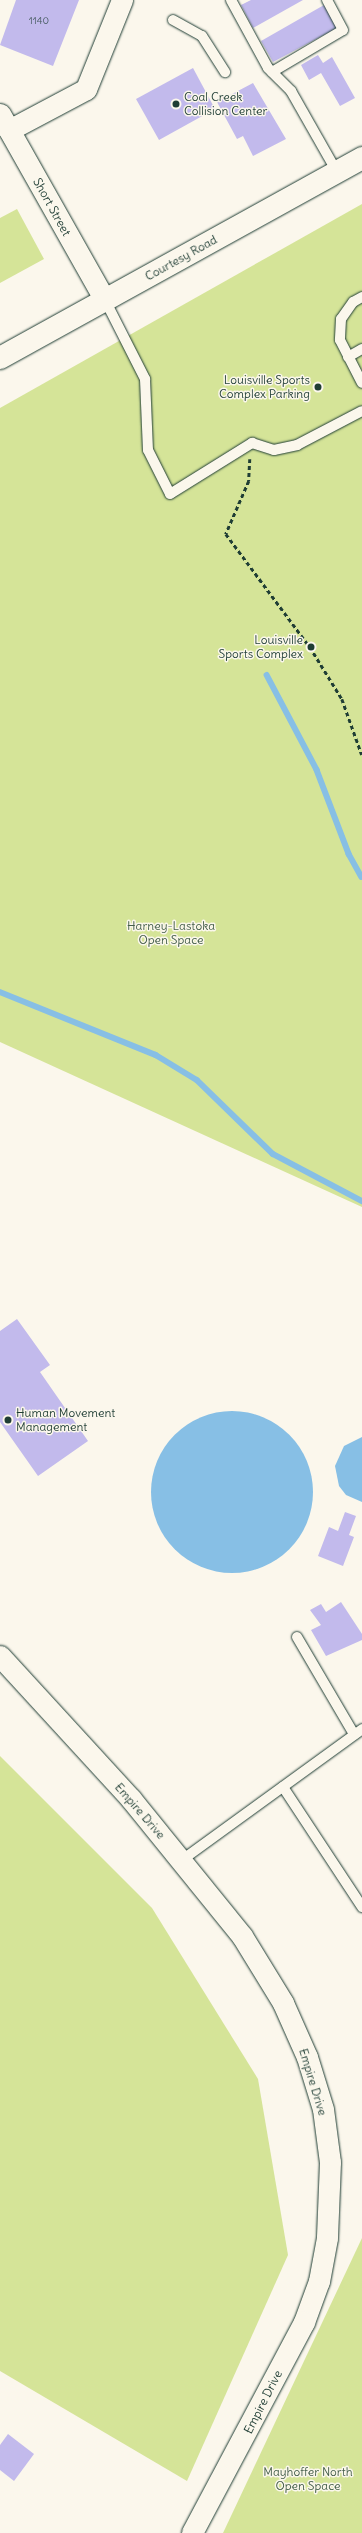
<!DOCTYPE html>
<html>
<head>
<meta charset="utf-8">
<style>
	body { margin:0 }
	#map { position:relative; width:362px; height:2533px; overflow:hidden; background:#fbf7ec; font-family:Delius,sans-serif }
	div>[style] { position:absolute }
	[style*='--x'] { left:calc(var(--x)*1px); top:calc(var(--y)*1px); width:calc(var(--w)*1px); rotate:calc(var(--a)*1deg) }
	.green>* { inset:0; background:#d5e498 }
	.water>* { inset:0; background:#87bfe5 }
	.round { border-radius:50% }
	.stream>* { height:5.5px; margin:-2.75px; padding:0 2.75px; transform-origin:2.75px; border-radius:2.75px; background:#87bfe5 }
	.building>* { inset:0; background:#c2baec }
	.path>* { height:2.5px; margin-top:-1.25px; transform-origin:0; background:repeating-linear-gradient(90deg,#1f3d34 0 4px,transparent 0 7px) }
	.roads { filter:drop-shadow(0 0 1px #1f3d34) drop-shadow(0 0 1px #1f3d34) }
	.service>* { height:10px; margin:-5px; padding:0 5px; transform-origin:5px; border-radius:5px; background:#fbf7ec }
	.minor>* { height:21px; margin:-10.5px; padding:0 10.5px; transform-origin:10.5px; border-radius:10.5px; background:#fbf7ec }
	.primary>* { height:22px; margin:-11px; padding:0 11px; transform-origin:11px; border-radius:11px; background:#fbf7ec }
	.dots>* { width:11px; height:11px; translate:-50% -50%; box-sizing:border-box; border:2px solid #fbf7ec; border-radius:50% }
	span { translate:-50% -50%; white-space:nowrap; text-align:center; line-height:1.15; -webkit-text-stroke:3px #fbf7ec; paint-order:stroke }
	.number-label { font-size:10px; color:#485c62 }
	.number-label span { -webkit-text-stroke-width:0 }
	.poi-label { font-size:12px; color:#1f3d34 }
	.left { translate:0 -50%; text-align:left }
	.right { translate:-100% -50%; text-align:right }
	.street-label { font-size:12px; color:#1f3d34 }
	.park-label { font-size:12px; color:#435e48 }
</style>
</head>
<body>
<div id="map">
	<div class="green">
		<div style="clip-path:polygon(362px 204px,362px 1207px,0 1042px,0 408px)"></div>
		<div style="clip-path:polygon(17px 209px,44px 259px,0 283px,0 218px)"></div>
		<div style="clip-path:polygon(0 1756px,152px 1908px,258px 2079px,288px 2255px,187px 2481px,0 2371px)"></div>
		<div style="clip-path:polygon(362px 2238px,362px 2533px,223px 2533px)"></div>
	</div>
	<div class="water">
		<div class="round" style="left:151px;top:1411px;width:162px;height:162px"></div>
		<div style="clip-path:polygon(362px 1437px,362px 1502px,346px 1495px,339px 1486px,335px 1466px,344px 1446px)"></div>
	</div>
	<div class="stream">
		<div style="--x:267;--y:675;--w:107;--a:62.2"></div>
		<div style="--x:317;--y:770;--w:90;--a:69.1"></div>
		<div style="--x:349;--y:854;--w:26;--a:61"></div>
		<div style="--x:0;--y:992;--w:168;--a:22"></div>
		<div style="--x:156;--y:1055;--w:48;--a:31.4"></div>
		<div style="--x:197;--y:1080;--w:106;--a:44.2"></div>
		<div style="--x:273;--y:1154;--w:101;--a:27.8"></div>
	</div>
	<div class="building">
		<div style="clip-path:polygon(16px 0,79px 0,53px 66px,0 45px)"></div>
		<div style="clip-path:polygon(251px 0,303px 0,253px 28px,241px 5px)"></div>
		<div style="clip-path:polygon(324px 5px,337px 28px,273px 62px,261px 41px)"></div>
		<div style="clip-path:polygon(318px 55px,323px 63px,332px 57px,355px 98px,340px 106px,321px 73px,309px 80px,301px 65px)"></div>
		<div style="clip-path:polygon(193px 68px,215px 109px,159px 140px,136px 99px)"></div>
		<div style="clip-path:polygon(253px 83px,286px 139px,253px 156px,243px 136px,237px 139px,217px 102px)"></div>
		<div style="clip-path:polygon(17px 1319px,50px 1365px,40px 1372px,88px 1441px,38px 1476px,0 1422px,0 1331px)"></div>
		<div style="clip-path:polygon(345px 1512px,356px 1516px,349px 1535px,354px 1537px,343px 1566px,318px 1556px,329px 1527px,338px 1531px)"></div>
		<div style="clip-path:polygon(341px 1602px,362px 1634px,362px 1640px,326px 1656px,311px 1630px,321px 1625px,310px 1610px,321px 1604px,326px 1612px)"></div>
		<div style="clip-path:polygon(8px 2434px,34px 2454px,14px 2481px,0 2470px,0 2445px)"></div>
	</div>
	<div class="path">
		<div style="--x:250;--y:459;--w:22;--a:93"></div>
		<div style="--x:249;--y:481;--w:58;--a:113.5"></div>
		<div style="--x:226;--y:534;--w:141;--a:53.4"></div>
		<div style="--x:310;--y:647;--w:61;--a:58.4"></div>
		<div style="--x:342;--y:699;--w:59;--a:70.3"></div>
	</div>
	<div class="roads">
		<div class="service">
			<div style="--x:231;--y:0;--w:77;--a:61.4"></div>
			<div style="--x:268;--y:68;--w:33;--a:45"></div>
			<div style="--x:291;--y:91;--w:93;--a:60.4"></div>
			<div style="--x:173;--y:20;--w:33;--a:29"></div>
			<div style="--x:202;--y:36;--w:43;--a:57.4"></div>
			<div style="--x:272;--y:72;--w:82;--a:-30.6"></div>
			<div style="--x:343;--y:30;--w:34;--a:-118"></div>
			<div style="--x:362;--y:297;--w:10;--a:151"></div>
			<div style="--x:353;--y:302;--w:21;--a:125"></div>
			<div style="--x:341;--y:319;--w:21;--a:93"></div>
			<div style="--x:340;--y:340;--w:48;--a:62.9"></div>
			<div style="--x:105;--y:300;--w:89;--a:63.1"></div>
			<div style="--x:145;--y:379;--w:71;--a:87.6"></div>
			<div style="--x:148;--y:450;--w:49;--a:63.4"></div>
			<div style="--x:170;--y:494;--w:97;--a:-31.9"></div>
			<div style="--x:252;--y:443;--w:23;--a:18"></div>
			<div style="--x:274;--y:450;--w:24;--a:-12"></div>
			<div style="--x:297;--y:445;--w:73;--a:-27.6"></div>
			<div style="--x:348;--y:357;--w:16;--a:-30"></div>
			<div style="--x:297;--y:1637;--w:113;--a:59.6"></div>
			<div style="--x:283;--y:1787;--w:144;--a:56.6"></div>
			<div style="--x:182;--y:1860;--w:223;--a:-36"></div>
		</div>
		<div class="minor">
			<div style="--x:0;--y:114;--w:214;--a:60.6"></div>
			<div style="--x:9;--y:130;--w:87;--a:-28"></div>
			<div style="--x:86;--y:89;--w:96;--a:-68"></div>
			<div style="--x:0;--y:1656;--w:194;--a:47.5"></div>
			<div style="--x:131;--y:1799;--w:176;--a:51"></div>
			<div style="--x:242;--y:1936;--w:79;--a:58.5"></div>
			<div style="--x:283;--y:2003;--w:59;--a:66"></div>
			<div style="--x:307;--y:2057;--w:54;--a:72.9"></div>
			<div style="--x:323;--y:2109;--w:53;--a:82.5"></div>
			<div style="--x:330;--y:2162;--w:76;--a:92.3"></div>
			<div style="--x:327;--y:2238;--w:44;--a:100.5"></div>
			<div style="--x:319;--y:2281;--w:44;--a:110.1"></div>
			<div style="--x:304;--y:2322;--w:239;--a:118"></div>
		</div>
		<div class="primary">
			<div style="--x:0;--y:358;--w:414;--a:-28.9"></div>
		</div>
	</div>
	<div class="dots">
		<div style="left:176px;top:104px;background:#1f3d34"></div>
		<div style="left:318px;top:387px;background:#1f3d34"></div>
		<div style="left:311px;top:647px;background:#1f3d34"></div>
		<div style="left:8px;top:1420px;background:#1f3d34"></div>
	</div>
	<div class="number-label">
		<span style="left:39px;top:21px">1140</span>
	</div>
	<div class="poi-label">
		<span class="left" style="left:184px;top:104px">Coal Creek<br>Collision Center</span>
		<span class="right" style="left:310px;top:387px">Louisville Sports<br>Complex Parking</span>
		<span class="right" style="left:303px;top:647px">Louisville<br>Sports Complex</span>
		<span class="left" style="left:16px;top:1420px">Human Movement<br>Management</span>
	</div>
	<div class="street-label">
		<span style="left:52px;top:207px;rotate:61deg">Short Street</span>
		<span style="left:181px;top:258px;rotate:-29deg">Courtesy Road</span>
		<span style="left:140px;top:1811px;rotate:49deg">Empire Drive</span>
		<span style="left:313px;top:2082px;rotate:73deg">Empire Drive</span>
		<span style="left:263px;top:2402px;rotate:-63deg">Empire Drive</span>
	</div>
	<div class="park-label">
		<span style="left:171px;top:933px">Harney-Lastoka<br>Open Space</span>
		<span style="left:308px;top:2479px">Mayhoffer North<br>Open Space</span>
	</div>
</div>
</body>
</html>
